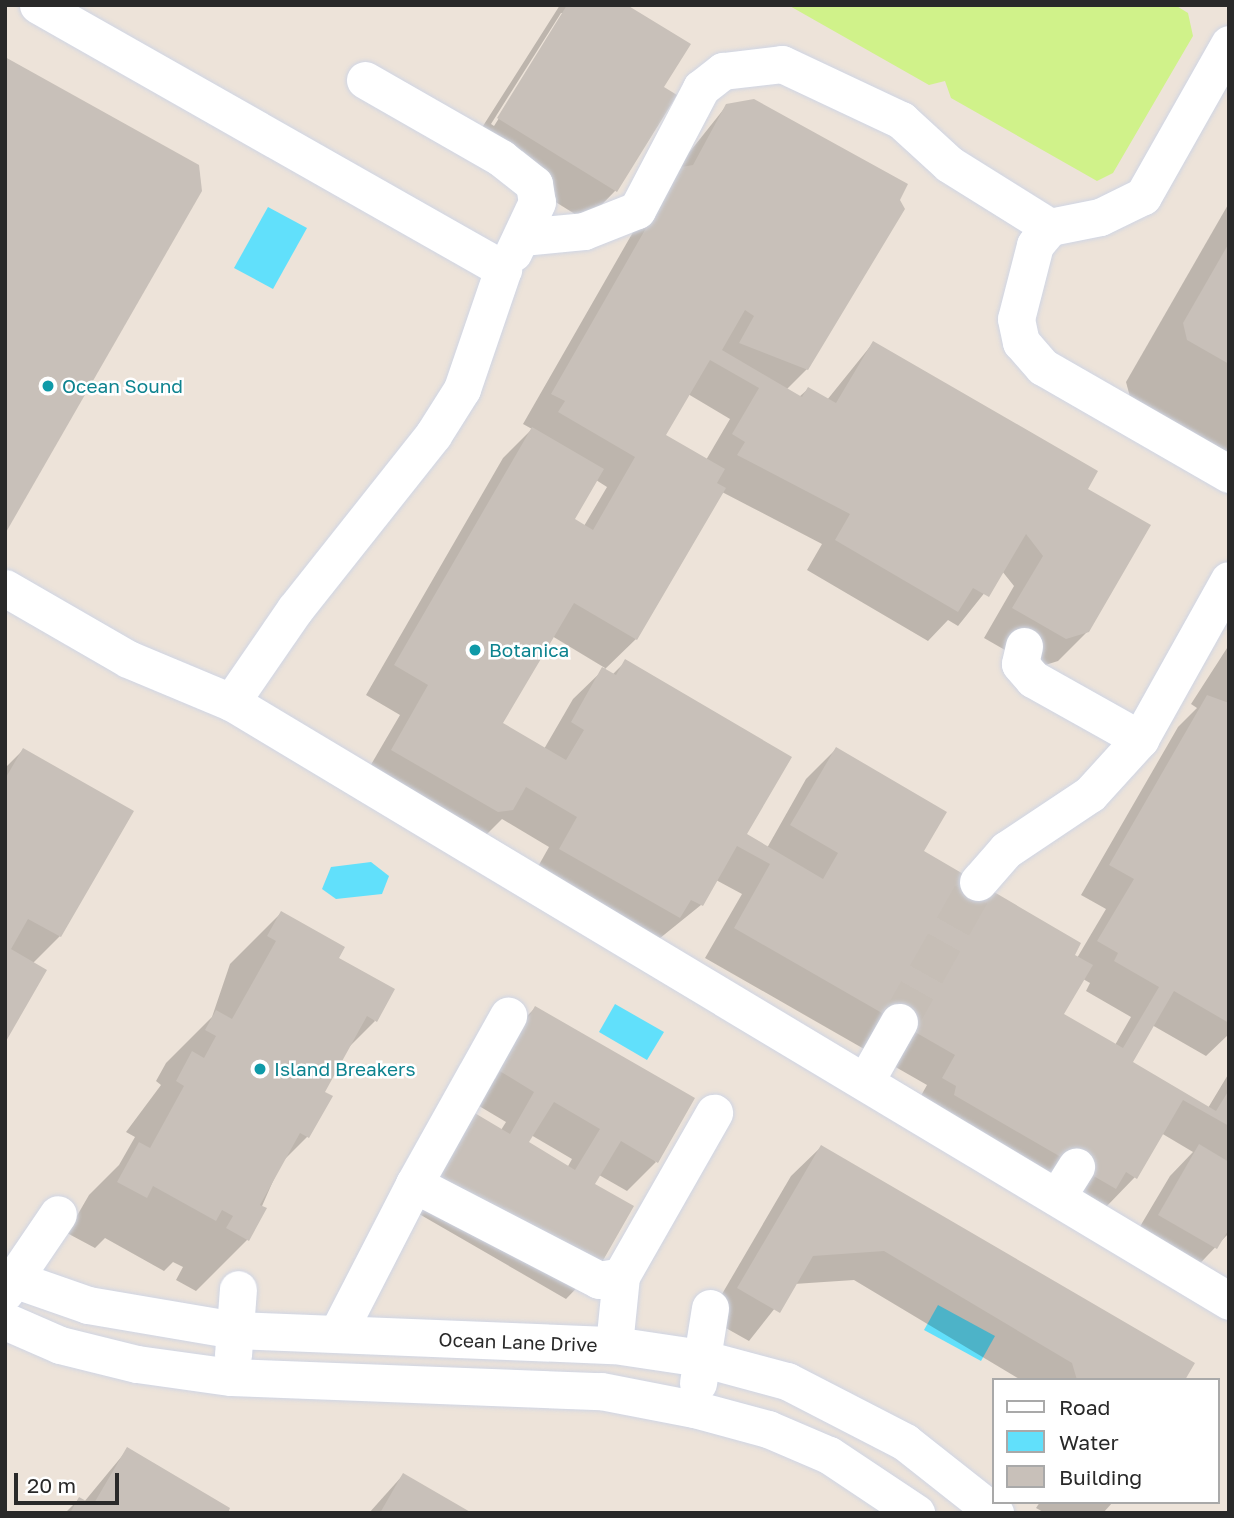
<!DOCTYPE html>
<html>
<head>
<meta charset="utf-8">
<style>
	body { margin:0 }
	#map { position:relative; width:1234px; height:1518px; overflow:hidden; background:#ede3d9; font-family:"Golos Text",sans-serif }
	div>[style] { position:absolute }
	[style*='--x'] { left:calc(var(--x)*1px); top:calc(var(--y)*1px); width:calc(var(--w)*1px); rotate:calc(var(--a)*1deg) }
	.pitch>* { inset:0; background:#d0f28a }
	.water>* { inset:0; background:#61e0fb }
	.shadow>* { inset:0; background:#0003 }
	.building>* { inset:0; background:#c8c0b9 }
	.minor-tunnel>* { height:37px; margin-top:-18.5px; transform-origin:0; background:repeating-linear-gradient(90deg,#c6beb6 0 37px,transparent 0 55px) }
	.roads { filter:drop-shadow(0 0 2px #cfd5e4) drop-shadow(0 0 2px #cfd5e4) }
	.minor>* { height:37px; margin:-18.5px; padding:0 18.5px; transform-origin:18.5px; border-radius:18.5px; background:#fff }
	.dots>* { width:19px; height:19px; translate:-50% -50%; box-sizing:border-box; border:4px solid #fff; border-radius:50% }
	span { translate:-50% -50%; white-space:nowrap; text-align:center; line-height:1.15; -webkit-text-stroke:5px #fff; paint-order:stroke }
	.culture-label { font-size:19px; color:#0d838f }
	.left { translate:0 -50%; text-align:left }
	.street-label { font-size:19px; color:#292929 }
	.frame { position:absolute; inset:0; border:7px solid #292929; pointer-events:none }
	.legend { position:absolute; left:992px; top:1378px; width:228px; height:126px; box-sizing:border-box; background:#fff; border:2px solid #a9a9a9; margin:0; padding:9px 12px; list-style:none; font-size:21px; color:#292929 }
	.legend li { display:flex; align-items:center; gap:14px; height:35px }
	.legend b { width:35px; border:2px solid #a9a9a9 }
	.scale { position:absolute; left:14px; top:1473px; width:105px; height:32px; box-sizing:border-box; border:4px solid #292929; border-top:0; padding-left:9px; font-size:21px; line-height:24px; white-space:nowrap; color:#292929; -webkit-text-stroke:5px #fff; paint-order:stroke }
</style>
</head>
<body>
<div id="map">
	<div class="pitch">
		<div style="clip-path:polygon(788px 5px,1175px 5px,1188px 13px,1193px 36px,1113px 173px,1097px 181px,951px 98px,945px 81px,929px 85px)"></div>
	</div>
	<div class="water">
		<div style="clip-path:polygon(268px 207px,307px 228px,273px 289px,234px 268px)"></div>
		<div style="clip-path:polygon(371px 862px,389px 876px,382px 894px,336px 899px,322px 889px,331px 867px)"></div>
		<div style="clip-path:polygon(615px 1004px,664px 1032px,647px 1060px,599px 1032px)"></div>
		<div style="clip-path:polygon(938px 1305px,995px 1336px,981px 1361px,924px 1330px)"></div>
	</div>
	<div class="shadow">
		<div style="clip-path:polygon(evenodd,560px 5px,624px 5px,662px 87px,675px 95px,615px 191px,586px 221px,469px 148px,560px 5px,561px 13px,565px 13px,494px 126px,491px 124px,561px 13px)"></div>
		<div style="clip-path:polygon(evenodd,727px 105px,807px 369px,786px 390px,799px 397px,808px 389px,827px 400px,873px 343px,1085px 490px,1088px 631px,1058px 661px,1036px 668px,984px 638px,1014px 586px,1002px 571px,958px 626px,948px 620px,928px 641px,807px 570px,822px 544px,722px 492px,636px 639px,604px 670px,612px 675px,625px 662px,744px 835px,767px 848px,806px 779px,836px 749px,922px 852px,1077px 958px,1106px 909px,1081px 895px,1178px 727px,1197px 708px,1191px 704px,1229px 645px,1229px 1034px,1206px 1056px,1152px 1025px,1131px 1063px,1208px 1108px,1229px 1073px,1229px 1233px,1186px 1278px,1129px 1245px,1170px 1176px,1193px 1152px,1161px 1133px,1135px 1177px,1106px 1207px,914px 1108px,927px 1085px,705px 958px,742px 894px,716px 880px,701px 905px,649px 947px,531px 879px,549px 847px,502px 819px,482px 839px,362px 780px,400px 715px,366px 695px,503px 458px,532px 429px,523px 424px,652px 199px,727px 105px,688px 394px,730px 419px,706px 460px,664px 435px,688px 394px,727px 105px,596px 480px,607px 487px,584px 526px,573px 520px,596px 480px,727px 105px,552px 636px,605px 668px,573px 699px,544px 749px,501px 723px,552px 636px,727px 105px,1083px 979px,1090px 983px,1086px 991px,1131px 1017px,1115px 1045px,1062px 1015px,1083px 979px)"></div>
		<div style="clip-path:polygon(1229px 203px,1229px 453px,1130px 397px,1126px 382px)"></div>
		<div style="clip-path:polygon(23px 750px,131px 811px,60px 936px,33px 963px,5px 1040px,5px 768px)"></div>
		<div style="clip-path:polygon(281px 913px,337px 959px,375px 1021px,346px 1050px,322px 1092px,330px 1097px,307px 1137px,281px 1163px,247px 1240px,196px 1291px,176px 1280px,183px 1267px,173px 1262px,164px 1271px,105px 1238px,95px 1248px,67px 1233px,89px 1195px,119px 1165px,135px 1137px,126px 1132px,161px 1085px,156px 1081px,166px 1063px,212px 1017px,230px 964px)"></div>
		<div style="clip-path:polygon(evenodd,535px 1008px,656px 1162px,627px 1191px,599px 1175px,593px 1185px,595px 1269px,566px 1299px,407px 1207px,501px 1130px,506px 1122px,469px 1100px,506px 1037px,535px 1008px,517px 1040px,495px 1079px,492px 1077px,517px 1040px,535px 1008px,531px 1135px,572px 1159px,567px 1168px,526px 1143px,531px 1135px)"></div>
		<div style="clip-path:polygon(821px 1147px,1183px 1380px,1021px 1380px,854px 1280px,794px 1284px,749px 1341px,708px 1318px,791px 1176px)"></div>
		<div style="clip-path:polygon(127px 1450px,226px 1513px,65px 1513px,79px 1499px,84px 1502px)"></div>
		<div style="clip-path:polygon(403px 1475px,468px 1513px,369px 1513px)"></div>
		<div style="clip-path:polygon(1040px 1502px,1113px 1502px,1103px 1513px,1045px 1513px,1036px 1508px)"></div>
	</div>
	<div class="building">
		<div style="clip-path:polygon(567px 5px,627px 5px,691px 44px,664px 87px,677px 95px,617px 192px,497px 118px)"></div>
		<div style="clip-path:polygon(5px 57px,199px 165px,202px 191px,5px 534px)"></div>
		<div style="clip-path:polygon(754px 99px,908px 184px,900px 200px,905px 209px,808px 370px,739px 343px,754px 316px,745px 310px,722px 350px,802px 397px,808px 387px,836px 403px,873px 341px,1098px 471px,1088px 489px,1151px 525px,1089px 632px,1066px 639px,1012px 608px,1043px 556px,1026px 534px,989px 597px,973px 588px,958px 612px,835px 540px,850px 514px,737px 455px,745px 442px,732px 434px,759px 388px,710px 360px,666px 435px,725px 469px,717px 483px,726px 488px,637px 640px,574px 603px,503px 723px,566px 760px,584px 730px,571px 722px,602px 667px,616px 675px,625px 659px,792px 757px,747px 834px,823px 879px,838px 853px,790px 825px,836px 747px,947px 812px,924px 851px,1081px 943px,1075px 955px,1093px 965px,1064px 1014px,1123px 1048px,1159px 987px,1114px 961px,1118px 953px,1097px 941px,1134px 879px,1109px 865px,1207px 695px,1229px 703px,1229px 1023px,1174px 991px,1133px 1062px,1216px 1111px,1229px 1090px,1229px 1126px,1183px 1100px,1137px 1179px,1126px 1172px,1116px 1189px,954px 1095px,956px 1086px,942px 1078px,955px 1055px,734px 928px,770px 864px,737px 846px,703px 906px,691px 900px,680px 918px,559px 849px,577px 817px,526px 787px,513px 810px,498px 812px,391px 750px,428px 685px,394px 665px,532px 427px,604px 469px,575px 519px,593px 530px,635px 457px,558px 412px,565px 401px,551px 394px,681px 167px,693px 165px,726px 104px)"></div>
		<div style="clip-path:polygon(1229px 243px,1229px 364px,1187px 340px,1183px 323px)"></div>
		<div style="clip-path:polygon(23px 748px,134px 811px,61px 937px,28px 919px,11px 949px,47px 970px,5px 1043px,5px 779px)"></div>
		<div style="clip-path:polygon(281px 911px,345px 947px,339px 958px,395px 989px,377px 1022px,367px 1016px,325px 1092px,333px 1096px,309px 1138px,300px 1133px,260px 1205px,267px 1208px,249px 1241px,226px 1228px,233px 1216px,222px 1210px,216px 1221px,153px 1186px,147px 1198px,117px 1182px,139px 1142px,150px 1148px,184px 1086px,176px 1081px,192px 1051px,204px 1058px,216px 1036px,205px 1030px,216px 1010px,232px 1019px,276px 941px,267px 936px)"></div>
		<div style="clip-path:polygon(evenodd,535px 1006px,695px 1098px,658px 1163px,621px 1141px,595px 1184px,634px 1206px,597px 1271px,436px 1177px,473px 1112px,510px 1134px,534px 1092px,498px 1070px,535px 1006px,554px 1102px,600px 1129px,575px 1170px,529px 1142px,554px 1102px)"></div>
		<div style="clip-path:polygon(1199px 1144px,1229px 1162px,1229px 1229px,1217px 1249px,1158px 1215px)"></div>
		<div style="clip-path:polygon(821px 1145px,1195px 1363px,1185px 1380px,1077px 1380px,1072px 1363px,884px 1251px,813px 1256px,780px 1313px,737px 1288px)"></div>
		<div style="clip-path:polygon(127px 1447px,230px 1508px,228px 1513px,70px 1513px,79px 1497px,93px 1505px)"></div>
		<div style="clip-path:polygon(403px 1473px,472px 1513px,380px 1513px)"></div>
	</div>
	<div class="minor-tunnel">
		<div style="--x:899;--y:1022;--w:161;--a:-60.6"></div>
	</div>
	<div class="roads">
		<div class="minor">
			<div style="--x:38;--y:5;--w:535;--a:29.59"></div>
			<div style="--x:503;--y:269;--w:127;--a:108.9"></div>
			<div style="--x:462;--y:389;--w:54;--a:122.2"></div>
			<div style="--x:433;--y:435;--w:222;--a:128.4"></div>
			<div style="--x:295;--y:609;--w:113;--a:124.5"></div>
			<div style="--x:231;--y:702;--w:1164;--a:30.97"></div>
			<div style="--x:1229;--y:44;--w:175;--a:119.5"></div>
			<div style="--x:1143;--y:196;--w:48;--a:154"></div>
			<div style="--x:1100;--y:217;--w:51;--a:168.7"></div>
			<div style="--x:1050;--y:227;--w:23;--a:130"></div>
			<div style="--x:1035;--y:245;--w:76;--a:104.4"></div>
			<div style="--x:1016;--y:319;--w:24;--a:78"></div>
			<div style="--x:1021;--y:342;--w:33;--a:49"></div>
			<div style="--x:1043;--y:367;--w:215;--a:29.9"></div>
			<div style="--x:365;--y:80;--w:157;--a:29.8"></div>
			<div style="--x:501;--y:158;--w:42;--a:38.2"></div>
			<div style="--x:534;--y:184;--w:18;--a:81"></div>
			<div style="--x:537;--y:202;--w:56;--a:115.2"></div>
			<div style="--x:522;--y:237;--w:62;--a:-5.5"></div>
			<div style="--x:584;--y:231;--w:57;--a:-21.6"></div>
			<div style="--x:637;--y:210;--w:138;--a:-62.3"></div>
			<div style="--x:701;--y:88;--w:28;--a:-38"></div>
			<div style="--x:723;--y:71;--w:59;--a:-6.8"></div>
			<div style="--x:782;--y:64;--w:132;--a:25.2"></div>
			<div style="--x:901;--y:120;--w:65;--a:42.5"></div>
			<div style="--x:949;--y:164;--w:119;--a:32"></div>
			<div style="--x:5;--y:588;--w:142;--a:30"></div>
			<div style="--x:128;--y:659;--w:112;--a:22.7"></div>
			<div style="--x:1024;--y:646;--w:18;--a:103"></div>
			<div style="--x:1020;--y:664;--w:20;--a:49"></div>
			<div style="--x:1033;--y:679;--w:123;--a:29.3"></div>
			<div style="--x:1140;--y:739;--w:182;--a:-60.8"></div>
			<div style="--x:978;--y:882;--w:43;--a:-48.8"></div>
			<div style="--x:1006;--y:850;--w:101;--a:-33.7"></div>
			<div style="--x:1090;--y:794;--w:74;--a:-47.7"></div>
			<div style="--x:865;--y:1082;--w:69;--a:-60.5"></div>
			<div style="--x:414;--y:1184;--w:193;--a:-60.8"></div>
			<div style="--x:1057;--y:1197;--w:36;--a:-58"></div>
			<div style="--x:5;--y:1276;--w:88;--a:19.3"></div>
			<div style="--x:88;--y:1305;--w:149;--a:9.7"></div>
			<div style="--x:235;--y:1330;--w:379;--a:2.3"></div>
			<div style="--x:614;--y:1345;--w:88;--a:8.5"></div>
			<div style="--x:701;--y:1358;--w:89;--a:15"></div>
			<div style="--x:787;--y:1381;--w:133;--a:27.3"></div>
			<div style="--x:905;--y:1442;--w:115;--a:38.3"></div>
			<div style="--x:5;--y:1292;--w:94;--a:-55.8"></div>
			<div style="--x:5;--y:1321;--w:60;--a:23.6"></div>
			<div style="--x:60;--y:1345;--w:79;--a:13.9"></div>
			<div style="--x:137;--y:1364;--w:95;--a:7.9"></div>
			<div style="--x:231;--y:1377;--w:370;--a:2.2"></div>
			<div style="--x:601;--y:1391;--w:95;--a:11"></div>
			<div style="--x:694;--y:1409;--w:77;--a:15.1"></div>
			<div style="--x:768;--y:1429;--w:66;--a:23.1"></div>
			<div style="--x:829;--y:1455;--w:105;--a:33.7"></div>
			<div style="--x:337;--y:1334;--w:169;--a:-62.8"></div>
			<div style="--x:414;--y:1184;--w:208;--a:27.4"></div>
			<div style="--x:599;--y:1280;--w:22;--a:-10"></div>
			<div style="--x:614;--y:1345;--w:69;--a:-84.2"></div>
			<div style="--x:621;--y:1276;--w:188;--a:-60.3"></div>
			<div style="--x:233;--y:1355;--w:66;--a:-85.7"></div>
			<div style="--x:698;--y:1383;--w:76;--a:-80.9"></div>
		</div>
	</div>
	<div class="dots">
		<div style="left:48px;top:386px;background:#0f9aa8"></div>
		<div style="left:475px;top:650px;background:#0f9aa8"></div>
		<div style="left:260px;top:1069px;background:#0f9aa8"></div>
	</div>
	<div class="culture-label">
		<span class="left" style="left:62px;top:386px">Ocean Sound</span>
		<span class="left" style="left:489px;top:650px">Botanica</span>
		<span class="left" style="left:274px;top:1069px">Island Breakers</span>
	</div>
	<div class="street-label">
		<span style="left:518px;top:1342px;rotate:2deg">Ocean Lane Drive</span>
	</div>
	<div class="frame"></div>
	<ul class="legend">
	<li><b style="height:9px;background:#fff"></b>Road</li>
	<li><b style="height:19px;background:#61e0fb"></b>Water</li>
	<li><b style="height:19px;background:#c8c0b9"></b>Building</li>
	</ul>
	<div class="scale">20 m</div>
</div>
</body>
</html>
